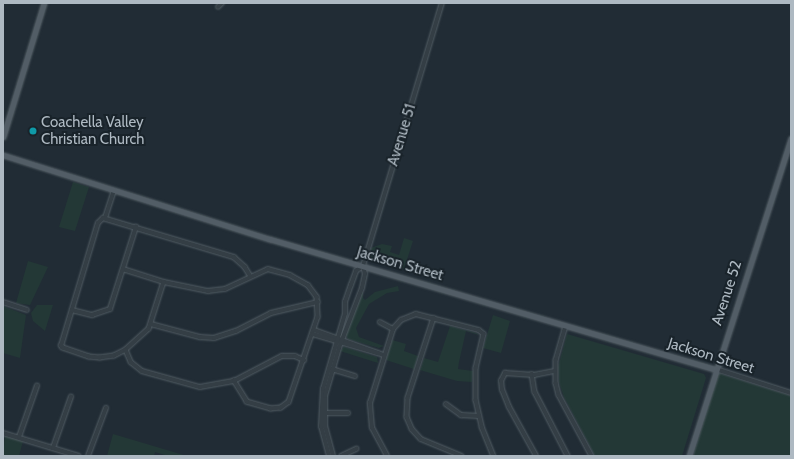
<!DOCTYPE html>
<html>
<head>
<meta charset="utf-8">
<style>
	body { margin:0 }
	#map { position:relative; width:794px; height:459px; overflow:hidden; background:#212c35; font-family:Cabin,sans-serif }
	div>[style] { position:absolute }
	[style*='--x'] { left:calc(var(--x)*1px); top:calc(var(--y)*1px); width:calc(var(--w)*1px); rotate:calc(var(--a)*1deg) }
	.green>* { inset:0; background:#233836 }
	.roads { filter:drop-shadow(0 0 1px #515c63) drop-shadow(0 0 1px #515c63) }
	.minor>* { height:3.5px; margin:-1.75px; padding:0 1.75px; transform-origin:1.75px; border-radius:1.75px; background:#343e45 }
	.major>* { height:4.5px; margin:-2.25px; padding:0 2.25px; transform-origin:2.25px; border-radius:2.25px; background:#525d66 }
	.dots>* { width:11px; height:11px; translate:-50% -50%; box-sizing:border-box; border:2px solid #19232a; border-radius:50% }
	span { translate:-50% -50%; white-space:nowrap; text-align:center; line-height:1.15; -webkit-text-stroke:4px #19232a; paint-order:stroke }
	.poi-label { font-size:15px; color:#aeb9c2 }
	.left { translate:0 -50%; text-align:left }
	.street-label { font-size:15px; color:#aeb9c2 }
	.frame { position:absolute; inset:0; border:4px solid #aeb9c2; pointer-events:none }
</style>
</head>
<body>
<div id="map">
	<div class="green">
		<div style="clip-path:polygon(73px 182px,89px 187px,75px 231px,59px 227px)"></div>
		<div style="clip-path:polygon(404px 238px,413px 241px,404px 269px,369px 259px,371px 248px,382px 244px,392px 246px,390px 252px,399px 255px)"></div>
		<div style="clip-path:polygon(28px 261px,48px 267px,30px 305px,16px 303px)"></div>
		<div style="clip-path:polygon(398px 286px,399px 291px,387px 293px,369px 304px,356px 328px,359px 337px,384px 346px,379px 348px,348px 339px,346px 335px,363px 290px,363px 298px,365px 300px,375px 292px)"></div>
		<div style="clip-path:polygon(37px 305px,53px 305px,45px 331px,33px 321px,31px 313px)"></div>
		<div style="clip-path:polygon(3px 306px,26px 315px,20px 358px,3px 353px)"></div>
		<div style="clip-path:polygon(493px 315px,510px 321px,501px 353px,483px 348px)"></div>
		<div style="clip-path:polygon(450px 326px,476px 333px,479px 335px,466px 331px,459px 362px,458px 369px,473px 371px,472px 382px,457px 381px,420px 370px,424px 358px,438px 362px)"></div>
		<div style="clip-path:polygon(567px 334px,704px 374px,706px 378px,682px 456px,595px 456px,564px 397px,559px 382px,558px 367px)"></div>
		<div style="clip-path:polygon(392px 340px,406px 344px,404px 351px,418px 356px,414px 369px,386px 360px)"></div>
		<div style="clip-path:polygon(344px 347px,377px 357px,378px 363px,340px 351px)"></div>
		<div style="clip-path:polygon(718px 373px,791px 396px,791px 456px,693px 456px)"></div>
		<div style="clip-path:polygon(113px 434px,187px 456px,168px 456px,155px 452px,154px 456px,107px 456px)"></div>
		<div style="clip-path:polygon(5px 435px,23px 441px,19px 456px,3px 456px)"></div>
	</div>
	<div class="roads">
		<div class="minor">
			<div style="--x:218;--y:7;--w:6;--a:-45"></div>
			<div style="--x:105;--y:218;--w:29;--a:-72"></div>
			<div style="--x:363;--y:266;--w:275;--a:-73.3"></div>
			<div style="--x:123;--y:269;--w:43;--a:17.6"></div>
			<div style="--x:164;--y:282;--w:45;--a:11.6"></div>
			<div style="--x:208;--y:291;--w:17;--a:-7"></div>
			<div style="--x:225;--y:289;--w:47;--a:-24.9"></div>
			<div style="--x:268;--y:269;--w:23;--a:15"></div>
			<div style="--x:290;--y:275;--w:21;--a:29"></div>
			<div style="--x:308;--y:285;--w:15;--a:53"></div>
			<div style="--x:317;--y:297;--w:20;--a:87"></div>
			<div style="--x:318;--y:317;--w:90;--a:108.8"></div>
			<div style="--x:289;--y:402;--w:10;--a:143"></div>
			<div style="--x:281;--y:408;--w:10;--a:174"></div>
			<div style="--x:271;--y:409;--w:25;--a:-164"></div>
			<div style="--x:247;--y:402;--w:25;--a:-122"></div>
			<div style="--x:164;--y:282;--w:49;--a:107.7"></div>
			<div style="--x:149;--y:329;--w:31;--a:138"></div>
			<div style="--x:126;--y:350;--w:13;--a:153"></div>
			<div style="--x:114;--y:356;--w:14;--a:172"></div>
			<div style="--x:100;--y:358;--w:11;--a:-175"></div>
			<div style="--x:89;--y:357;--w:28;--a:-161"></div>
			<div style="--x:63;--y:348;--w:3;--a:-135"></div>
			<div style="--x:61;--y:346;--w:128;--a:-73.3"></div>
			<div style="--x:98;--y:223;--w:7;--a:-45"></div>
			<div style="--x:103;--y:218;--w:137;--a:16.6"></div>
			<div style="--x:234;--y:257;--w:15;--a:42"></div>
			<div style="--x:245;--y:267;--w:9;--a:58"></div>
			<div style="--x:3;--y:302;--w:25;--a:18"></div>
			<div style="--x:72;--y:310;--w:21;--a:14"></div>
			<div style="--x:92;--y:315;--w:19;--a:-18"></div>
			<div style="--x:110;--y:309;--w:86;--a:-72.4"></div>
			<div style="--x:434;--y:318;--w:84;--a:108"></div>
			<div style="--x:408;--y:398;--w:19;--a:93"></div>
			<div style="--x:407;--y:417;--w:13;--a:67"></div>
			<div style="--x:412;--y:429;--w:13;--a:48"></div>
			<div style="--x:421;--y:439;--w:44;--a:22.5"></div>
			<div style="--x:380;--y:322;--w:15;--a:28"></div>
			<div style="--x:151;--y:324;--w:51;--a:14.9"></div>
			<div style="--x:200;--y:337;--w:14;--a:4"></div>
			<div style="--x:214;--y:338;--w:23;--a:-18"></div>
			<div style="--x:236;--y:331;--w:39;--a:-27"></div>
			<div style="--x:271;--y:313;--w:48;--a:-13.2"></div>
			<div style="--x:566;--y:326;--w:35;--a:106"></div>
			<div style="--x:556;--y:360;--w:23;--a:90"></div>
			<div style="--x:556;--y:383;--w:12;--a:76"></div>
			<div style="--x:559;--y:395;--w:69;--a:61.6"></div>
			<div style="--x:314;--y:330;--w:74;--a:19.7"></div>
			<div style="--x:313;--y:334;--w:68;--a:16.3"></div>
			<div style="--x:126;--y:350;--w:13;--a:67"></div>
			<div style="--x:131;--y:362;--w:14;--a:39"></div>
			<div style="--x:142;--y:371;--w:60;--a:15.4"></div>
			<div style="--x:200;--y:387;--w:35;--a:-10"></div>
			<div style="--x:234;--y:381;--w:54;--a:-27.5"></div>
			<div style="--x:282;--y:356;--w:13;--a:0"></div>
			<div style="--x:295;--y:356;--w:10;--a:24"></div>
			<div style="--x:332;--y:369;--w:24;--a:17"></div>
			<div style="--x:716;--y:369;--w:79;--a:17.7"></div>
			<div style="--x:532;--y:374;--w:18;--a:81"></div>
			<div style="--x:535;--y:392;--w:72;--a:62.7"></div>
			<div style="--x:446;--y:404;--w:19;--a:36"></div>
			<div style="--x:461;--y:415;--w:18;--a:3"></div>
			<div style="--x:324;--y:413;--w:24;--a:0"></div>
			<div style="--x:3;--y:433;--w:79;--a:16.8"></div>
			<div style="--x:19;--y:437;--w:54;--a:-70.6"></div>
			<div style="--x:53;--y:448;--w:54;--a:-70.6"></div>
			<div style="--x:88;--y:456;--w:51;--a:-69.4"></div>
			<div style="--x:329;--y:456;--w:30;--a:-105"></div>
			<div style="--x:321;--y:427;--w:38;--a:-87"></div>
			<div style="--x:323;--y:389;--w:78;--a:-73.7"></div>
			<div style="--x:345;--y:314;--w:12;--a:-90"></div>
			<div style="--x:345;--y:302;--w:18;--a:-71"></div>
			<div style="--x:351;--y:285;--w:15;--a:-70"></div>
			<div style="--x:356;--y:271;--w:9;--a:-36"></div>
			<div style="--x:333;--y:456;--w:30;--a:-105"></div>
			<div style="--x:325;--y:427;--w:31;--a:-90"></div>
			<div style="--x:325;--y:396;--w:50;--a:-73.7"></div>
			<div style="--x:339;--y:348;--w:64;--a:-69"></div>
			<div style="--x:362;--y:288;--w:14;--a:-78"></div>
			<div style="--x:365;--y:274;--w:8;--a:-104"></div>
			<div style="--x:341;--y:456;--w:17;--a:-25"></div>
			<div style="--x:387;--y:456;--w:32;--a:-118"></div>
			<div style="--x:372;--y:428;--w:25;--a:-95"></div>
			<div style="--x:370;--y:403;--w:77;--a:-72.7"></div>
			<div style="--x:393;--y:329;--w:12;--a:-48"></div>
			<div style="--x:401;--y:320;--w:16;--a:-22"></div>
			<div style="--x:416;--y:314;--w:65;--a:14.3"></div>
			<div style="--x:479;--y:330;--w:6;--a:39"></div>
			<div style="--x:484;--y:334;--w:35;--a:103"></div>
			<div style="--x:476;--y:368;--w:32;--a:90"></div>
			<div style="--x:476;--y:400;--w:28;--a:77"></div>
			<div style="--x:482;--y:427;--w:31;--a:68"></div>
			<div style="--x:536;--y:456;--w:56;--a:-118.9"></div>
			<div style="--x:509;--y:407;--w:18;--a:-112"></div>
			<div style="--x:502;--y:390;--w:9;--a:-96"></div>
			<div style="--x:501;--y:381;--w:9;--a:-63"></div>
			<div style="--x:505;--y:373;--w:29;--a:4"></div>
			<div style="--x:534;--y:375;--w:21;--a:-11"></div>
		</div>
		<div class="major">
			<div style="--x:3;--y:137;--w:140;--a:-73"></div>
			<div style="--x:3;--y:155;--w:280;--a:17.5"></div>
			<div style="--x:270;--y:239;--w:464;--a:16.3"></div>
			<div style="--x:689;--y:456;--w:333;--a:-72.2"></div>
		</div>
	</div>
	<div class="dots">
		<div style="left:33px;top:131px;background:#0f9aa8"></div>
	</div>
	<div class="poi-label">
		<span class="left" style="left:41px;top:131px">Coachella Valley<br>Christian Church</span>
	</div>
	<div class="street-label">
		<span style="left:402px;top:135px;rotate:-73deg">Avenue 51</span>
		<span style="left:400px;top:264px;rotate:16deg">Jackson Street</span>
		<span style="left:727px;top:293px;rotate:-72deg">Avenue 52</span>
		<span style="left:711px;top:356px;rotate:17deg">Jackson Street</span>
	</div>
	<div class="frame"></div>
</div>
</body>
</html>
